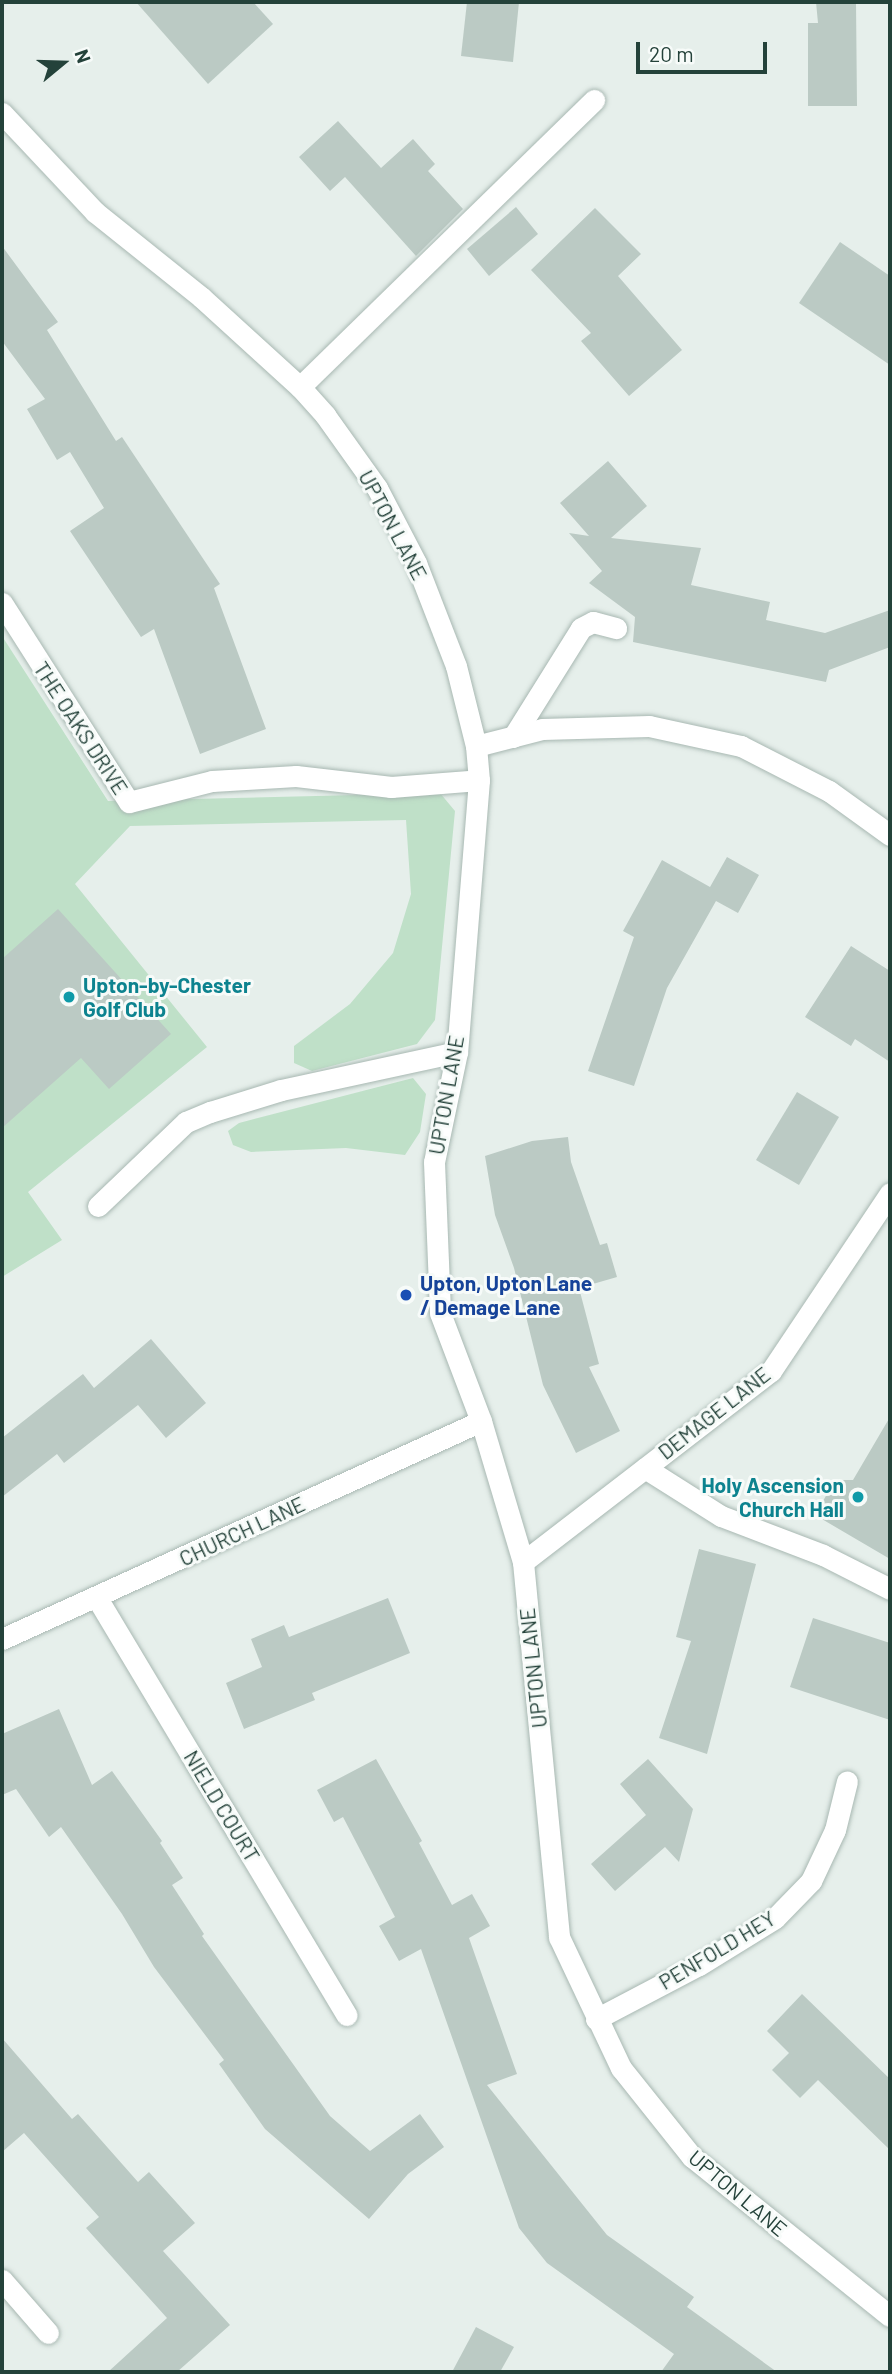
<!DOCTYPE html>
<html>
<head>
<meta charset="utf-8">
<style>
	body { margin:0 }
	#map { position:relative; width:892px; height:2374px; overflow:hidden; background:#e6efeb; font-family:Barlow,sans-serif }
	div>[style] { position:absolute }
	[style*='--x'] { left:calc(var(--x)*1px); top:calc(var(--y)*1px); width:calc(var(--w)*1px); rotate:calc(var(--a)*1deg) }
	.green>* { inset:0; background:#bfe0c8 }
	.building>* { inset:0; background:#bbcac4 }
	.roads { filter:drop-shadow(0 0 2px #a8b8b2) drop-shadow(0 0 2px #a8b8b2) }
	.minor>* { height:21px; margin:-10.5px; padding:0 10.5px; transform-origin:10.5px; border-radius:10.5px; background:#fff }
	.dots>* { width:19px; height:19px; translate:-50% -50%; box-sizing:border-box; border:4px solid #f7fbf9; border-radius:50% }
	span { translate:-50% -50%; white-space:nowrap; text-align:center; line-height:1.15; -webkit-text-stroke:6px #f7fbf9; paint-order:stroke }
	.street-label { font-size:21px; color:#24423a }
	.culture-label { font-size:21px; color:#0d838f; font-weight:700 }
	.left { translate:0 -50%; text-align:left }
	.right { translate:-100% -50%; text-align:right }
	.transit-label { font-size:21px; color:#164399; font-weight:700 }
	.frame { position:absolute; inset:0; border:4px solid #24423a; pointer-events:none }
	.north { position:absolute; left:28px; top:28px; width:70px; height:70px; -webkit-text-stroke:5px #f7fbf9; paint-order:stroke; rotate:71deg; font-size:19px; font-weight:700; line-height:28px; text-align:center; color:#24423a }
	.north::after { content:''; display:block; margin:auto; width:24px; height:32px; background:#24423a; clip-path:polygon(50% 0,100% 100%,50% 72%,0 100%) }
	.scale { position:absolute; left:636px; top:42px; width:131px; height:32px; box-sizing:border-box; border:4px solid #24423a; border-top:0; padding-left:9px; font-size:21px; line-height:24px; white-space:nowrap; color:#24423a; -webkit-text-stroke:5px #f7fbf9; paint-order:stroke }
</style>
</head>
<body>
<div id="map">
	<div class="green">
		<div style="clip-path:polygon(2px 636px,108px 801px,440px 793px,455px 811px,435px 1020px,417px 1044px,312px 1071px,294px 1063px,294px 1046px,350px 1004px,393px 953px,411px 894px,406px 820px,130px 826px,75px 884px,207px 1047px,28px 1192px,62px 1240px,2px 1277px)"></div>
		<div style="clip-path:polygon(413px 1078px,426px 1094px,420px 1132px,405px 1155px,346px 1148px,251px 1152px,233px 1145px,228px 1131px,239px 1123px)"></div>
	</div>
	<div class="building">
		<div style="clip-path:polygon(136px 2px,253px 2px,273px 24px,208px 84px)"></div>
		<div style="clip-path:polygon(467px 2px,519px 2px,513px 62px,461px 56px)"></div>
		<div style="clip-path:polygon(816px 2px,856px 2px,857px 106px,808px 106px,808px 23px,818px 23px)"></div>
		<div style="clip-path:polygon(338px 121px,381px 168px,413px 139px,435px 164px,428px 171px,463px 209px,416px 256px,345px 177px,330px 191px,299px 157px)"></div>
		<div style="clip-path:polygon(516px 207px,538px 234px,489px 276px,467px 249px)"></div>
		<div style="clip-path:polygon(595px 208px,641px 254px,618px 276px,682px 350px,629px 396px,581px 341px,591px 333px,531px 270px)"></div>
		<div style="clip-path:polygon(840px 242px,890px 276px,890px 365px,799px 303px)"></div>
		<div style="clip-path:polygon(2px 246px,58px 322px,47px 330px,116px 441px,122px 437px,220px 584px,214px 588px,266px 729px,200px 754px,154px 629px,141px 637px,70px 531px,104px 508px,70px 452px,57px 460px,27px 409px,45px 399px,2px 341px)"></div>
		<div style="clip-path:polygon(608px 461px,647px 506px,611px 538px,701px 548px,691px 585px,770px 602px,766px 620px,825px 633px,890px 610px,890px 647px,829px 670px,826px 682px,633px 642px,635px 617px,589px 583px,602px 571px,569px 533px,589px 536px,560px 503px)"></div>
		<div style="clip-path:polygon(727px 857px,759px 875px,738px 913px,716px 901px,667px 988px,634px 1086px,588px 1071px,634px 937px,623px 931px,662px 860px,710px 887px)"></div>
		<div style="clip-path:polygon(58px 909px,171px 1034px,109px 1089px,81px 1058px,2px 1128px,2px 959px)"></div>
		<div style="clip-path:polygon(851px 946px,890px 971px,890px 1062px,855px 1039px,851px 1046px,805px 1017px)"></div>
		<div style="clip-path:polygon(797px 1092px,839px 1117px,799px 1185px,756px 1160px)"></div>
		<div style="clip-path:polygon(568px 1137px,571px 1162px,600px 1245px,607px 1243px,617px 1277px,579px 1288px,599px 1364px,589px 1367px,620px 1431px,576px 1453px,543px 1385px,514px 1268px,495px 1215px,485px 1156px,532px 1141px)"></div>
		<div style="clip-path:polygon(151px 1339px,206px 1403px,166px 1438px,138px 1405px,64px 1463px,57px 1454px,2px 1497px,2px 1438px,83px 1374px,94px 1388px)"></div>
		<div style="clip-path:polygon(890px 1417px,890px 1559px,815px 1515px,835px 1480px,853px 1480px)"></div>
		<div style="clip-path:polygon(699px 1549px,756px 1564px,707px 1754px,659px 1738px,691px 1641px,676px 1637px)"></div>
		<div style="clip-path:polygon(388px 1598px,410px 1653px,312px 1693px,315px 1700px,244px 1729px,226px 1683px,262px 1667px,251px 1639px,284px 1625px,289px 1637px)"></div>
		<div style="clip-path:polygon(813px 1618px,890px 1643px,890px 1720px,790px 1687px)"></div>
		<div style="clip-path:polygon(59px 1709px,92px 1785px,112px 1771px,162px 1841px,160px 1843px,183px 1878px,172px 1885px,204px 1934px,202px 1936px,330px 2116px,370px 2151px,420px 2114px,444px 2147px,408px 2174px,369px 2219px,265px 2129px,219px 2064px,224px 2060px,154px 1967px,122px 1914px,61px 1827px,49px 1837px,16px 1789px,2px 1795px,2px 1734px)"></div>
		<div style="clip-path:polygon(376px 1759px,422px 1841px,419px 1843px,452px 1905px,472px 1894px,490px 1926px,469px 1938px,517px 2074px,487px 2085px,607px 2235px,694px 2297px,687px 2307px,777px 2372px,661px 2372px,674px 2354px,547px 2263px,519px 2228px,421px 1949px,399px 1961px,379px 1926px,395px 1917px,343px 1817px,334px 1822px,317px 1790px)"></div>
		<div style="clip-path:polygon(648px 1759px,693px 1809px,679px 1862px,665px 1847px,615px 1891px,591px 1864px,646px 1815px,620px 1784px)"></div>
		<div style="clip-path:polygon(802px 1994px,890px 2079px,890px 2150px,818px 2080px,800px 2098px,772px 2070px,789px 2053px,767px 2031px)"></div>
		<div style="clip-path:polygon(2px 2038px,72px 2119px,78px 2114px,138px 2182px,149px 2172px,195px 2223px,163px 2251px,230px 2325px,177px 2372px,108px 2372px,167px 2318px,86px 2228px,99px 2217px,24px 2133px,2px 2152px)"></div>
		<div style="clip-path:polygon(476px 2327px,514px 2347px,500px 2372px,452px 2372px)"></div>
	</div>
	<div class="roads">
		<div class="minor">
			<div style="--x:2;--y:113;--w:136;--a:46.8"></div>
			<div style="--x:95;--y:212;--w:136;--a:38.7"></div>
			<div style="--x:201;--y:297;--w:134;--a:42.3"></div>
			<div style="--x:300;--y:387;--w:38;--a:48"></div>
			<div style="--x:325;--y:415;--w:90;--a:54.5"></div>
			<div style="--x:377;--y:488;--w:85;--a:62.5"></div>
			<div style="--x:416;--y:563;--w:110;--a:68.8"></div>
			<div style="--x:456;--y:666;--w:82;--a:76"></div>
			<div style="--x:476;--y:746;--w:34;--a:85"></div>
			<div style="--x:479;--y:780;--w:273;--a:94.6"></div>
			<div style="--x:457;--y:1052;--w:112;--a:101.8"></div>
			<div style="--x:434;--y:1162;--w:151;--a:87.7"></div>
			<div style="--x:440;--y:1313;--w:116;--a:69.2"></div>
			<div style="--x:481;--y:1421;--w:147;--a:73.4"></div>
			<div style="--x:523;--y:1562;--w:377;--a:84.5"></div>
			<div style="--x:559;--y:1937;--w:145;--a:64.7"></div>
			<div style="--x:621;--y:2068;--w:114;--a:51.4"></div>
			<div style="--x:692;--y:2157;--w:254;--a:38.8"></div>
			<div style="--x:300;--y:387;--w:411;--a:-44.3"></div>
			<div style="--x:2;--y:603;--w:236;--a:57.5"></div>
			<div style="--x:129;--y:802;--w:86;--a:-14.2"></div>
			<div style="--x:212;--y:781;--w:84;--a:-3.4"></div>
			<div style="--x:296;--y:776;--w:96;--a:6.6"></div>
			<div style="--x:391;--y:787;--w:88;--a:-4.5"></div>
			<div style="--x:513;--y:737;--w:128;--a:-58"></div>
			<div style="--x:581;--y:628;--w:13;--a:-27"></div>
			<div style="--x:593;--y:622;--w:24;--a:15"></div>
			<div style="--x:476;--y:746;--w:68;--a:-14.4"></div>
			<div style="--x:542;--y:729;--w:107;--a:-1.6"></div>
			<div style="--x:649;--y:726;--w:94;--a:12.3"></div>
			<div style="--x:741;--y:746;--w:99;--a:27.1"></div>
			<div style="--x:829;--y:791;--w:75;--a:35.8"></div>
			<div style="--x:98;--y:1206;--w:122;--a:-43.7"></div>
			<div style="--x:186;--y:1122;--w:26;--a:-23"></div>
			<div style="--x:210;--y:1112;--w:74;--a:-17.2"></div>
			<div style="--x:281;--y:1090;--w:180;--a:-12.2"></div>
			<div style="--x:645;--y:1468;--w:90;--a:32.3"></div>
			<div style="--x:721;--y:1516;--w:109;--a:20.9"></div>
			<div style="--x:823;--y:1555;--w:75;--a:26.9"></div>
			<div style="--x:523;--y:1562;--w:313;--a:-37.6"></div>
			<div style="--x:771;--y:1371;--w:214;--a:-56.2"></div>
			<div style="--x:97;--y:1598;--w:486;--a:59.1"></div>
			<div style="--x:2;--y:1639;--w:526;--a:-24.47"></div>
			<div style="--x:596;--y:2019;--w:116;--a:-27.7"></div>
			<div style="--x:699;--y:1965;--w:89;--a:-31.7"></div>
			<div style="--x:775;--y:1918;--w:52;--a:-45.8"></div>
			<div style="--x:811;--y:1881;--w:56;--a:-64.8"></div>
			<div style="--x:835;--y:1830;--w:50;--a:-76.2"></div>
			<div style="--x:2;--y:2280;--w:70;--a:49"></div>
		</div>
	</div>
	<div class="dots">
		<div style="left:69px;top:997px;background:#0f9aa8"></div>
		<div style="left:406px;top:1295px;background:#1a4fb4"></div>
		<div style="left:858px;top:1497px;background:#0f9aa8"></div>
	</div>
	<div class="street-label">
		<span style="left:393px;top:525px;rotate:62deg">UPTON LANE</span>
		<span style="left:81px;top:728px;rotate:57deg">THE OAKS DRIVE</span>
		<span style="left:446px;top:1095px;rotate:-80deg">UPTON LANE</span>
		<span style="left:714px;top:1413px;rotate:-38deg">DEMAGE LANE</span>
		<span style="left:242px;top:1531px;rotate:-25deg">CHURCH LANE</span>
		<span style="left:533px;top:1668px;rotate:-96deg">UPTON LANE</span>
		<span style="left:222px;top:1806px;rotate:59deg">NIELD COURT</span>
		<span style="left:717px;top:1950px;rotate:-31deg">PENFOLD HEY</span>
		<span style="left:738px;top:2193px;rotate:40deg">UPTON LANE</span>
	</div>
	<div class="culture-label">
		<span class="left" style="left:83px;top:997px">Upton-by-Chester<br>Golf Club</span>
		<span class="right" style="left:844px;top:1497px">Holy Ascension<br>Church Hall</span>
	</div>
	<div class="transit-label">
		<span class="left" style="left:420px;top:1295px">Upton, Upton Lane<br>/ Demage Lane</span>
	</div>
	<div class="frame"></div>
	<div class="north">N</div>
	<div class="scale">20 m</div>
</div>
</body>
</html>
